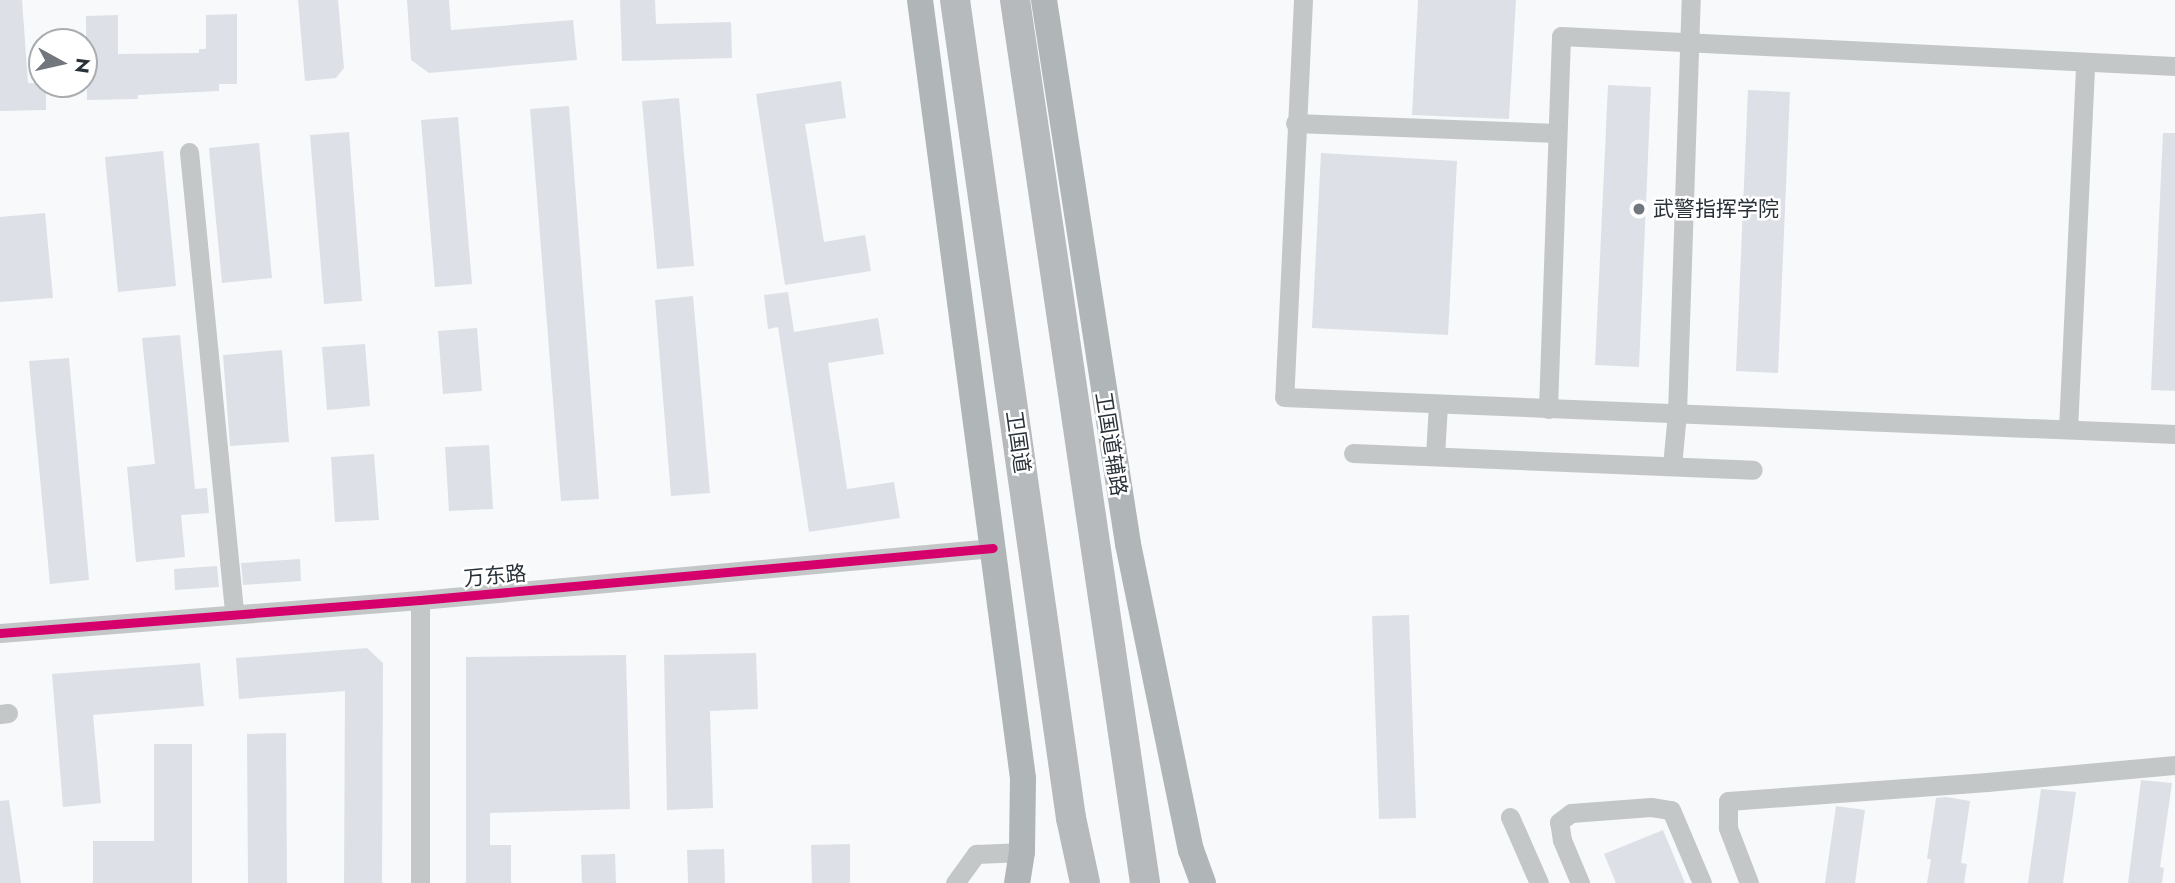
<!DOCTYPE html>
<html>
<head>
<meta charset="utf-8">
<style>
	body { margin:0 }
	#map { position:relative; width:2175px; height:883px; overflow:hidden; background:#f7f9fb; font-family:Jost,"Noto Sans SC",sans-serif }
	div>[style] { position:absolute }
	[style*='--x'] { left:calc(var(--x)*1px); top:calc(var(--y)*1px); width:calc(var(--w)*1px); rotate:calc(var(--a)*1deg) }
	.building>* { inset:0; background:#dde1e7 }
	.minor>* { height:19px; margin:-9.5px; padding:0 9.5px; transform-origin:9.5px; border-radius:9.5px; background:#c3c7c8 }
	.major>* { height:26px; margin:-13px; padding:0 13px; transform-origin:13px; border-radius:13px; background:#b0b5b8 }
	.highway>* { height:30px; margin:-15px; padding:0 15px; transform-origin:15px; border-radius:15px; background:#b6babd }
	.cycleway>* { height:9px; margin:-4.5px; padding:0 4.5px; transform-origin:4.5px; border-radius:4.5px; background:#d6006c }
	.dots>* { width:19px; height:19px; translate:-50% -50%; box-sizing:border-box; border:4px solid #fff; border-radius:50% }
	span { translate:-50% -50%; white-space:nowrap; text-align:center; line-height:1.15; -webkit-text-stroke:5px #fff; paint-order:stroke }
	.poi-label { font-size:21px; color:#293139 }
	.left { translate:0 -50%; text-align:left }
	.street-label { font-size:21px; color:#293139 }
	.north { position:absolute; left:28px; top:28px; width:70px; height:70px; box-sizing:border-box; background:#fff; border:2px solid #a9adb0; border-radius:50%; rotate:98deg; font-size:19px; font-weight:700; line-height:28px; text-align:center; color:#293139 }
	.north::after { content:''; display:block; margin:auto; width:24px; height:32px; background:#71777d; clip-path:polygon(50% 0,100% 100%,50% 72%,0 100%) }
</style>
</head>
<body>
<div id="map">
	<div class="building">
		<div style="clip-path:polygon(0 0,22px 0,28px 83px,46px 84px,46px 110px,0 111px)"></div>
		<div style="clip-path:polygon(298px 0,338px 0,344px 68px,336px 78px,305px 81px)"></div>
		<div style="clip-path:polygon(407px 0,449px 0,451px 30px,573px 20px,577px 60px,429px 73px,411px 60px)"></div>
		<div style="clip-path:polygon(620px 0,655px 0,656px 24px,731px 22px,732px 58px,622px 61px)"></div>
		<div style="clip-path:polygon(1418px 0,1516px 0,1509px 119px,1412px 115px)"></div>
		<div style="clip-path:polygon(237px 14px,237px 84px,219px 84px,219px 91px,138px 95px,138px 99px,87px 100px,86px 16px,118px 15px,118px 54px,199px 53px,199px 49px,206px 49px,206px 15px)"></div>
		<div style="clip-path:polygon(841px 81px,846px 118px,805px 124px,824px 242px,865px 235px,871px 271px,785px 285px,756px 94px)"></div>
		<div style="clip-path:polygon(1608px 85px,1651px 87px,1639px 367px,1595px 365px)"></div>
		<div style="clip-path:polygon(1748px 90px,1790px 92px,1778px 373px,1736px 371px)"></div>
		<div style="clip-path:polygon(679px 98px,694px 266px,657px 269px,642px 101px)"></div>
		<div style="clip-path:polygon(569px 106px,599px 499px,561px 501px,530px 109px)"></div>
		<div style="clip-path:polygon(458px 117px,472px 284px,435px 287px,421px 120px)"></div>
		<div style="clip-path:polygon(349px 132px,362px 301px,324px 304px,310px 135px)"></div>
		<div style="clip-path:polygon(2163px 133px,2175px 133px,2175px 391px,2151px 390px)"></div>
		<div style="clip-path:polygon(259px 143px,272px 278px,222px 283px,209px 148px)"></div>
		<div style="clip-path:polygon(163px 151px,176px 286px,118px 292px,105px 157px)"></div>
		<div style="clip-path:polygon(1321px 153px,1457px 161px,1448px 335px,1312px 328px)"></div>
		<div style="clip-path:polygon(45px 213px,53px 298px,0 302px,0 217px)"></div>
		<div style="clip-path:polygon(788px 292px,794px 332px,878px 318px,884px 354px,828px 363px,847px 489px,894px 482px,900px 518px,809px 532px,778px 327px,768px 329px,764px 295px)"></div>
		<div style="clip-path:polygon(693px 296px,710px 493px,671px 496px,655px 300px)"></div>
		<div style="clip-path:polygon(477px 328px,482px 391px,443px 394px,438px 331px)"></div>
		<div style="clip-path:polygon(180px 335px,195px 489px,207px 488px,209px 513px,181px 515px,185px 557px,136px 562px,127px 467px,155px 464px,142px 338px)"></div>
		<div style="clip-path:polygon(365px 344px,370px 406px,327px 410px,322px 347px)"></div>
		<div style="clip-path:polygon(282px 350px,289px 442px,230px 446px,223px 355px)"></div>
		<div style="clip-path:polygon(69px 358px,89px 580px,50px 584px,29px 361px)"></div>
		<div style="clip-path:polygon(489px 445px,493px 509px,449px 511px,445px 447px)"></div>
		<div style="clip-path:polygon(374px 454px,379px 520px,335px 522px,331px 457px)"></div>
		<div style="clip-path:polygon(300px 559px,301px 581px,243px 585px,241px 563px)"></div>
		<div style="clip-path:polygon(217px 566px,219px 587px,175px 590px,174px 569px)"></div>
		<div style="clip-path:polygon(1409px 615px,1416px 818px,1379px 819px,1372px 616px)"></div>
		<div style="clip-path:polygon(367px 648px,383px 663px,382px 883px,344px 883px,345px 691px,239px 699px,236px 658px)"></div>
		<div style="clip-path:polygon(756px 653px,758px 709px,710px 711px,713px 808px,667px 810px,664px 655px)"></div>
		<div style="clip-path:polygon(626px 655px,630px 809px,490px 813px,490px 845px,511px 845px,511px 883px,466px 883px,466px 657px)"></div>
		<div style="clip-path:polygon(200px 663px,204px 706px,93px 715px,101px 803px,63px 807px,52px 674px)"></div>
		<div style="clip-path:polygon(286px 733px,287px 883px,248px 883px,247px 734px)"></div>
		<div style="clip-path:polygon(154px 744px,192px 744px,192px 883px,93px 883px,93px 841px,154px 841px)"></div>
		<div style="clip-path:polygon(2141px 780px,2172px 783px,2160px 867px,2164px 868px,2162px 883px,2128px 883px)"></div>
		<div style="clip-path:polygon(2041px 789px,2076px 792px,2063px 883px,2028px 883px)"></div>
		<div style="clip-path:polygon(1946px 797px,1970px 801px,1961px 863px,1967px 864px,1964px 883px,1927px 883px,1931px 859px,1927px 859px,1936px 798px)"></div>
		<div style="clip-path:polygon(9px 800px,21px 883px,0 883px,0 801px)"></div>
		<div style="clip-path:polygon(1836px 806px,1865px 810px,1855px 883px,1825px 883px)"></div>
		<div style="clip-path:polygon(1663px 830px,1685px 883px,1616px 883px,1604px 854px)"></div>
		<div style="clip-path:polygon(850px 844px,850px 883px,812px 883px,811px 845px)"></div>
		<div style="clip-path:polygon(724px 849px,725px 883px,688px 883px,687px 850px)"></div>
		<div style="clip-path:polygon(615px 854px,616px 883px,582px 883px,581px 855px)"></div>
	</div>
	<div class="minor">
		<div style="--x:1303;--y:0;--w:397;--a:92.7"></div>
		<div style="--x:1284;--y:397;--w:892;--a:2.38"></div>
		<div style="--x:1295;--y:123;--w:262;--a:2.2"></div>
		<div style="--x:189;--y:152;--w:464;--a:84.4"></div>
		<div style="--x:1548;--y:409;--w:373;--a:-88"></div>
		<div style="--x:1561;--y:36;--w:615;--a:2.8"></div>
		<div style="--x:2068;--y:429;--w:366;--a:-87.3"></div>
		<div style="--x:1353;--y:453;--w:400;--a:2.4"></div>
		<div style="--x:1435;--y:456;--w:52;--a:-86.7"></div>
		<div style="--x:1672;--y:466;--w:53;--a:-84.6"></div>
		<div style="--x:1677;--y:413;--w:413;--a:-88.1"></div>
		<div style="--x:0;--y:633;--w:421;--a:-4.5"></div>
		<div style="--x:420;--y:600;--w:575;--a:-5.19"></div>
		<div style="--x:0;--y:714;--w:8;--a:-7"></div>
		<div style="--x:1510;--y:817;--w:72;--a:66.3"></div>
		<div style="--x:420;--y:883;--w:283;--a:-90"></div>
		<div style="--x:955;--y:883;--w:36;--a:-54"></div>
		<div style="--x:976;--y:854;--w:46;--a:-2.5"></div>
		<div style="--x:1580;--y:883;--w:47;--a:-112.7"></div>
		<div style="--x:1562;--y:840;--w:18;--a:-99"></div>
		<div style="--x:1559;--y:822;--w:15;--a:-37"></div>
		<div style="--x:1571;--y:813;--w:80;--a:-4.3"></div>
		<div style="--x:1651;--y:807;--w:20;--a:9"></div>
		<div style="--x:1671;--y:810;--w:79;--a:67"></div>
		<div style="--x:1749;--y:883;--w:59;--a:-110.9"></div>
		<div style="--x:1728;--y:828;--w:27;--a:-90"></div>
		<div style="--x:1728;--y:801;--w:260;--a:-4.2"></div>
		<div style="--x:1987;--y:782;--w:189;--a:-5.2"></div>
	</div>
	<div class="major">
		<div style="--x:920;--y:0;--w:785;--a:82.46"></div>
		<div style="--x:1023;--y:778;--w:74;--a:90.8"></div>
		<div style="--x:1022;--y:852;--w:31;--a:99"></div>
		<div style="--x:1044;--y:0;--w:550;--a:81.22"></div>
		<div style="--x:1128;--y:544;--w:312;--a:78.4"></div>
		<div style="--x:1191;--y:850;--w:35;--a:70"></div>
	</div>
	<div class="highway">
		<div style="--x:955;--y:0;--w:826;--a:81.93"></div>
		<div style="--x:1071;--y:818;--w:66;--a:77.8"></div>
		<div style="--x:1015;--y:0;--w:893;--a:81.62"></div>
	</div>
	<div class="cycleway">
		<div style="--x:0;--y:633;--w:421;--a:-4.5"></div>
		<div style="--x:420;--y:600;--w:575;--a:-5.19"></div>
	</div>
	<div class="dots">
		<div style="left:1639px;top:209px;background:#71777d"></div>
	</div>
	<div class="poi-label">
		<span class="left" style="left:1653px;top:209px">武警指挥学院</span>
	</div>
	<div class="street-label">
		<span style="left:1018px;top:442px;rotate:82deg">卫国道</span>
		<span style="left:1111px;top:444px;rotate:81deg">卫国道辅路</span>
		<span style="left:495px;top:576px;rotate:-5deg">万东路</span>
	</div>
	<div class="north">N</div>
</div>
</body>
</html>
